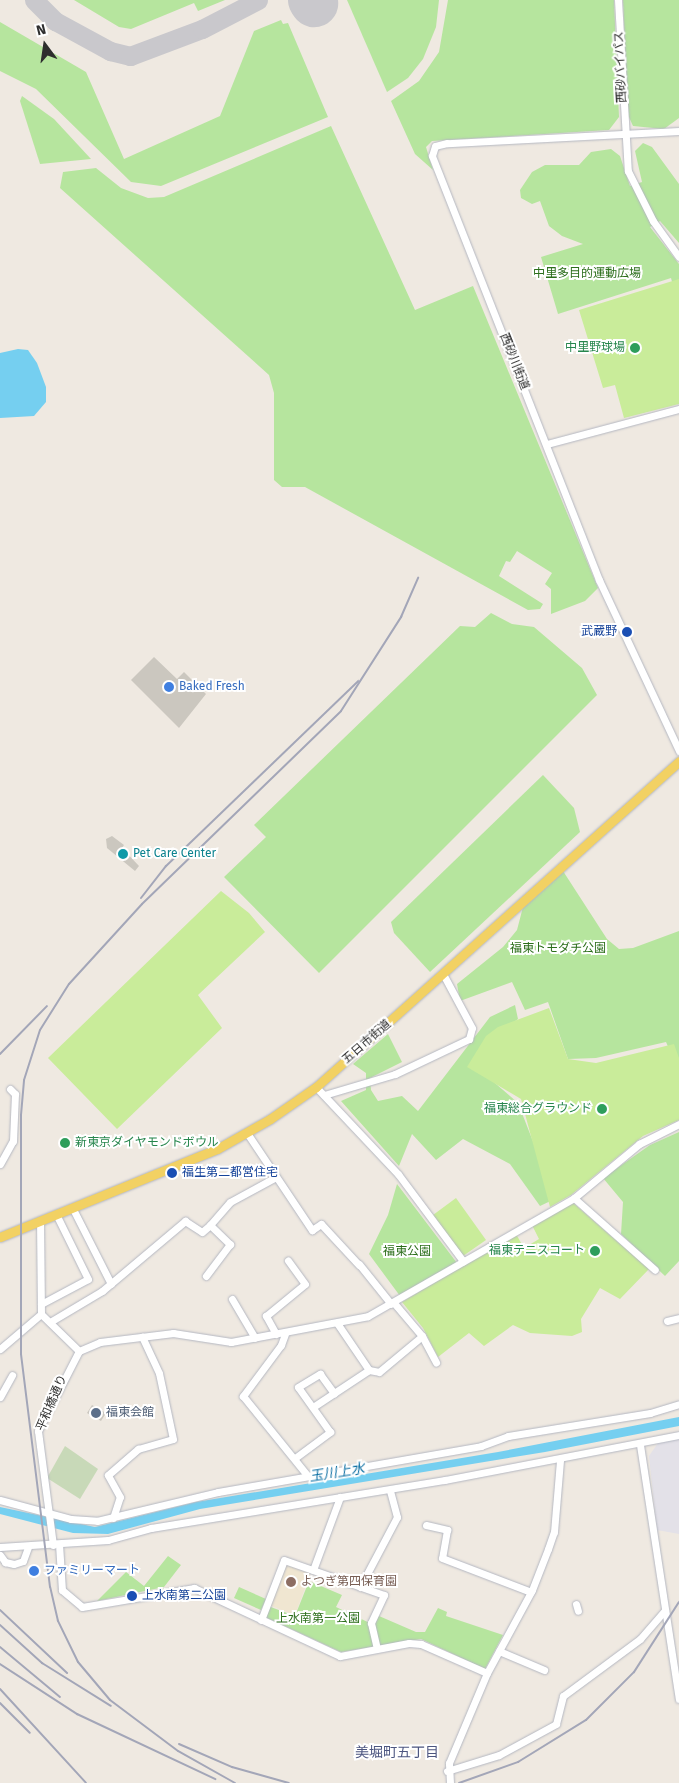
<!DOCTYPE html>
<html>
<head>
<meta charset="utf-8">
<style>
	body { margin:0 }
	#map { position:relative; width:679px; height:1783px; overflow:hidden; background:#efe9e1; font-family:"Fira Sans","Noto Sans JP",sans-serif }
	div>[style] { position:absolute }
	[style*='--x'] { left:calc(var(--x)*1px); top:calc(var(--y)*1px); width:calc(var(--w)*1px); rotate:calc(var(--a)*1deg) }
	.industrial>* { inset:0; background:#e3e1e8 }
	.education>* { inset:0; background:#f0e6d1 }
	.green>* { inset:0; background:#b6e59e }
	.cemetery>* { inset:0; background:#c8d9b8 }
	.pitch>* { inset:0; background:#c9ec9a }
	.water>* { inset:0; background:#75cff0 }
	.taxiway>* { height:19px; margin:-9.5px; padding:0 9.5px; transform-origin:9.5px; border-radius:9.5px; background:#c9c8cc }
	.runway>* { height:48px; margin:-24px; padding:0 24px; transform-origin:24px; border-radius:24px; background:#c9c8cc }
	.building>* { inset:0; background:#cbc7bf }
	.roads { filter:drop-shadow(0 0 1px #b4b7c1) drop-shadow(0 0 1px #b4b7c1) }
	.minor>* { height:7px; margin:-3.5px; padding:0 3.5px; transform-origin:3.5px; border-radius:3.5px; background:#fff }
	.major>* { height:9px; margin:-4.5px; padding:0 4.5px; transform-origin:4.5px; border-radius:4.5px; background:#f2d163 }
	.rail>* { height:2px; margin:-1px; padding:0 1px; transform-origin:1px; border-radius:1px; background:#a3a6b8 }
	.dots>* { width:14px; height:14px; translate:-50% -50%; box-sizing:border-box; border:2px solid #fff; border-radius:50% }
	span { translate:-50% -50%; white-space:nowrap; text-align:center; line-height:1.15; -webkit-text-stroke:4px #fff; paint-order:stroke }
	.street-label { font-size:12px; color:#2e2e2e }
	.park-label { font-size:12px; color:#2c6e1b }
	.leisure-label { font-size:12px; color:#27864d }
	.right { translate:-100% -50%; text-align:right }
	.left { translate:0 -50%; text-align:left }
	.transit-label { font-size:12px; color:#164399 }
	.shop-label { font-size:12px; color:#366cbe }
	.culture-label { font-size:12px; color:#0d838f }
	.service-label { font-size:12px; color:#4e5e75 }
	.education-label { font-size:12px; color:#785e54 }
	.water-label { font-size:14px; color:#0d6fa3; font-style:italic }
	.neighbourhood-label { font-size:14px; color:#4d5680 }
	.north { position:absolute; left:20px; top:20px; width:50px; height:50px; -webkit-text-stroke:4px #fff; paint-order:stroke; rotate:346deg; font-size:14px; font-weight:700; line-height:20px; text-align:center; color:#2e2e2e }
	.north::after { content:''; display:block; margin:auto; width:18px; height:22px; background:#2e2e2e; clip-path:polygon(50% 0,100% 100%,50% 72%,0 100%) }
</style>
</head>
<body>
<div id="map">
	<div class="industrial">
		<div style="clip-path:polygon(679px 1438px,679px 1534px,657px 1530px,649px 1456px,658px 1443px)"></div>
	</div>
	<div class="education">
		<div style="clip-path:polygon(285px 1564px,311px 1572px,295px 1615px,269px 1605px)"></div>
	</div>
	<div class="green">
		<div style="clip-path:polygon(74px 0,225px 0,198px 11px,194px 3px,131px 29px,119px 27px)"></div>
		<div style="clip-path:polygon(347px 0,439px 0,436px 27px,423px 59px,408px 78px,387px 92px)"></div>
		<div style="clip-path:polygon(448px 0,614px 0,619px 117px,609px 130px,432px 141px,426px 147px,433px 170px,415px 154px,391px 101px,419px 81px,439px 52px)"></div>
		<div style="clip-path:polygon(623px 0,679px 0,679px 118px,664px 129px,633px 126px,628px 115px)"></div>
		<div style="clip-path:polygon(281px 20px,283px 24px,288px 23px,328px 117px,161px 186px,131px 182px,36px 89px,0 71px,0 22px,86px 72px,124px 159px,220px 116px,254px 31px)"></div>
		<div style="clip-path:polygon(22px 96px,54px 119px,91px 159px,40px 164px,20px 101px)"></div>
		<div style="clip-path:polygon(331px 126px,415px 310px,473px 286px,598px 588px,585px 601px,551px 614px,551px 589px,545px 584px,552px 573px,517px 551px,510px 562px,506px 561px,499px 576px,543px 604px,540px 609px,528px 610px,305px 487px,282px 487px,274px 480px,274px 393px,269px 375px,60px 188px,63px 172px,96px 168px,121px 188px,148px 198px,164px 197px)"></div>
		<div style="clip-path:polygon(643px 143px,652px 147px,679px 184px,679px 243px,660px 221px,650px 227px,679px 264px,679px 308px,671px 278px,558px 314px,541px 257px,583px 244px,562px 236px,549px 226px,540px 201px,532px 204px,521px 198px,520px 190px,532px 172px,545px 165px,579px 165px,591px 152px,611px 149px,620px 156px,630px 186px,642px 182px,635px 151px)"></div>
		<div style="clip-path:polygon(491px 613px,512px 624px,534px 627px,582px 668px,597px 695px,319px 973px,224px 877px,266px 837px,254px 825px,460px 626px,475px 627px)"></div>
		<div style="clip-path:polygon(543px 775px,574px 808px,580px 832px,430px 972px,394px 933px,391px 922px)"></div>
		<div style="clip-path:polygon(563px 871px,607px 939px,619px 949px,633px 948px,679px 931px,679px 1071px,666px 1042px,596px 1058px,568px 1059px,548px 1002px,525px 1010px,512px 982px,460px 1001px,457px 984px,503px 947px,517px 930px,523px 907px)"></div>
		<div style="clip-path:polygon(515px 1005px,518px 1019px,486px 1043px,474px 1065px,518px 1103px,550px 1185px,561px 1196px,540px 1206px,510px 1164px,463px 1139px,436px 1160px,412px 1134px,399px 1166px,341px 1101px,366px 1090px,366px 1073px,353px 1064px,388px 1034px,402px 1062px,370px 1078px,371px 1090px,378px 1101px,402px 1096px,418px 1111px,490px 1017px)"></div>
		<div style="clip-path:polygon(679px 1132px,679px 1261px,665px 1276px,621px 1234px,623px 1202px,603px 1178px,650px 1145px)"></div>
		<div style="clip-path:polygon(397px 1184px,457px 1263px,400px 1296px,369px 1254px,388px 1215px)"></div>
		<div style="clip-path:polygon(168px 1556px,181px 1565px,164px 1587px,97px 1601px,126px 1572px,144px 1586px)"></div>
		<div style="clip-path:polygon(309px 1581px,342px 1595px,336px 1607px,374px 1625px,379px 1616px,416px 1632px,425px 1632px,438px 1608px,447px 1612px,446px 1616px,503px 1635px,485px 1669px,421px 1639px,341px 1652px,265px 1617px,268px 1606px,295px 1616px)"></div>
		<div style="clip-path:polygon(239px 1587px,266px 1599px,261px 1610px,234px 1598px)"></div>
	</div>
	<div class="cemetery">
		<div style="clip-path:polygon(65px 1446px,98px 1469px,80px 1499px,47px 1478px)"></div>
	</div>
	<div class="pitch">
		<div style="clip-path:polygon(679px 279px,679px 404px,624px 418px,615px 385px,603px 388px,579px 310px)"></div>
		<div style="clip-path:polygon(221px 891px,249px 913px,265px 932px,198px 995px,222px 1028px,117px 1129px,48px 1058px)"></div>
		<div style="clip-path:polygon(549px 1008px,568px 1059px,596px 1063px,674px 1044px,679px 1058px,679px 1120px,643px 1136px,571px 1195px,550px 1207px,521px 1099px,467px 1067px,486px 1036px,498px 1027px)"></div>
		<div style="clip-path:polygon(456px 1198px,486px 1240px,463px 1256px,433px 1215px)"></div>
		<div style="clip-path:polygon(572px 1202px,649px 1269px,620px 1299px,600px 1288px,581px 1319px,582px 1332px,572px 1336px,530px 1333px,513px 1325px,484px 1346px,469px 1333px,438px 1357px,423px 1328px,402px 1302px,516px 1234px,524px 1248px,539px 1239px,532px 1225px)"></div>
	</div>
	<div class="water">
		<div style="clip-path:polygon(18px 349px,28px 350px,37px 363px,46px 387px,46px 402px,34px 416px,0 418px,0 353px)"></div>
		<div style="clip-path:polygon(679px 1417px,679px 1426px,545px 1452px,200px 1509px,108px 1534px,73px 1533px,0 1514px,0 1507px,95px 1527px,196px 1502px,498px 1452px)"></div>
	</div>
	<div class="taxiway">
		<div style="--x:34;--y:0;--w:30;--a:45"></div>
		<div style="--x:55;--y:21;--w:63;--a:28.6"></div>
		<div style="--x:110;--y:51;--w:21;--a:14"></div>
		<div style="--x:130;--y:56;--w:77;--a:-20.6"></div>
		<div style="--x:202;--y:29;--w:63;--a:-27.4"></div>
	</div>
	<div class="runway">
		<div style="--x:312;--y:0;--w:4;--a:56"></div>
	</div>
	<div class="building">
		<div style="clip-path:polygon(154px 657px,177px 679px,184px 672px,206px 694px,179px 728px,131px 680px)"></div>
		<div style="clip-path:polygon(112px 836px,124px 845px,122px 848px,139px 866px,135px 871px,107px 848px,106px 839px)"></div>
		<div style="clip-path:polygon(92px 1405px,106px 1413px,101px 1421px,87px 1413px)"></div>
	</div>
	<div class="roads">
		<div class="minor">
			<div style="--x:618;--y:0;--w:171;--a:86.7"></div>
			<div style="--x:628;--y:171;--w:56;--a:63.4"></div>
			<div style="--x:653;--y:221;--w:44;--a:54.2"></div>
			<div style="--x:679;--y:131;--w:232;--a:177"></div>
			<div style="--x:447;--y:143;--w:12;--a:166"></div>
			<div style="--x:435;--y:146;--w:10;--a:107"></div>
			<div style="--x:432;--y:156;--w:456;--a:68.5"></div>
			<div style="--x:599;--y:580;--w:189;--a:64.9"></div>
			<div style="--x:547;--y:444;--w:137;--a:-14.9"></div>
			<div style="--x:316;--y:1087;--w:120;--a:46.7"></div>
			<div style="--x:398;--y:1174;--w:109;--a:53.2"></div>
			<div style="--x:324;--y:1095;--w:74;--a:-16.5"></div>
			<div style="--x:395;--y:1074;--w:82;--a:-25.3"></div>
			<div style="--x:469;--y:1039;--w:11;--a:-75"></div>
			<div style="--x:472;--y:1028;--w:61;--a:-118.2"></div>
			<div style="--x:247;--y:1133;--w:117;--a:56.2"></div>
			<div style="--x:312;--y:1230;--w:11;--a:-34"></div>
			<div style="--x:321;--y:1224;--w:56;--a:47.2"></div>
			<div style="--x:0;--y:1164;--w:26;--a:-61"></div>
			<div style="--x:13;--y:1141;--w:47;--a:-87.6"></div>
			<div style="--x:15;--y:1094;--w:7;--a:-135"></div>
			<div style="--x:574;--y:1198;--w:108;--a:41.6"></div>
			<div style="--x:73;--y:1209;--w:84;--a:63.1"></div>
			<div style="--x:210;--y:1225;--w:30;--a:-49"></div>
			<div style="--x:230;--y:1202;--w:50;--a:-28.6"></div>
			<div style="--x:359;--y:1264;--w:51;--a:51.3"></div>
			<div style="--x:232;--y:1299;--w:45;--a:59.5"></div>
			<div style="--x:41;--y:1304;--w:53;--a:-28"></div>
			<div style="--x:88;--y:1279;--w:70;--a:-116.2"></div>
			<div style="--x:41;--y:1314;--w:53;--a:44.2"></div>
			<div style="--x:667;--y:1321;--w:12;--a:-14"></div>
			<div style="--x:50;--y:1322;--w:61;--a:-30.8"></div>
			<div style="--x:102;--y:1291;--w:109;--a:-40.1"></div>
			<div style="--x:185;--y:1221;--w:20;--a:33"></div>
			<div style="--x:202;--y:1232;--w:11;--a:-41"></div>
			<div style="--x:210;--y:1225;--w:28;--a:44"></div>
			<div style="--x:230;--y:1244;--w:40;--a:127"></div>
			<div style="--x:337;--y:1323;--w:57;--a:55.8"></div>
			<div style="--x:369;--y:1370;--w:10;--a:11"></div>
			<div style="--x:379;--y:1372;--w:56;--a:-39.9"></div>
			<div style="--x:422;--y:1336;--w:42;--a:-130.2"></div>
			<div style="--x:276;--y:1334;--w:21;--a:-119"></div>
			<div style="--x:266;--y:1316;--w:50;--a:-39.4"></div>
			<div style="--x:305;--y:1284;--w:29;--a:-126"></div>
			<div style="--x:285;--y:1334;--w:12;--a:110"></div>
			<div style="--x:281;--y:1345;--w:64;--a:126.7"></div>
			<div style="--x:243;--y:1396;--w:102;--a:51"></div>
			<div style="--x:422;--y:1336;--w:30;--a:62"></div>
			<div style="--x:0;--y:1349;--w:54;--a:-40.5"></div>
			<div style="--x:41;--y:1314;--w:91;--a:-90.6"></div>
			<div style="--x:79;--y:1351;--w:23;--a:-23"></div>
			<div style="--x:100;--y:1342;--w:74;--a:-7"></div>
			<div style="--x:173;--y:1333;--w:59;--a:8.8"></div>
			<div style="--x:231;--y:1342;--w:139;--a:-10.7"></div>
			<div style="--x:368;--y:1316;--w:237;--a:-29.8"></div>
			<div style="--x:574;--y:1198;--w:85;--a:-39.7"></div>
			<div style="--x:639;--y:1144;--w:45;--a:-26.6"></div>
			<div style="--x:0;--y:1397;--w:25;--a:-61"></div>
			<div style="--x:313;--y:1407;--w:67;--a:-33.5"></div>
			<div style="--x:640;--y:1445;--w:257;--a:81.3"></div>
			<div style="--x:295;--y:1458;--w:44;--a:-36.6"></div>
			<div style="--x:330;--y:1432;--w:55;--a:-125.4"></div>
			<div style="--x:298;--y:1387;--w:26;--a:-31"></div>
			<div style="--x:320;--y:1374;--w:24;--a:54"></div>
			<div style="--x:0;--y:1500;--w:73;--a:15"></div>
			<div style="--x:71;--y:1519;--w:26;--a:4"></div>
			<div style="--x:97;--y:1521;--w:124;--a:-13.5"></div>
			<div style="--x:218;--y:1492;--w:267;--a:-9.9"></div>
			<div style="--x:481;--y:1446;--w:29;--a:-20"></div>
			<div style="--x:508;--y:1436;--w:144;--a:-9.2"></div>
			<div style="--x:650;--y:1413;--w:30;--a:-17"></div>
			<div style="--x:113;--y:1518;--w:22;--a:-72"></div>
			<div style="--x:120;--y:1497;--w:25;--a:-119"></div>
			<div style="--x:108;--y:1475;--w:40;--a:-41"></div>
			<div style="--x:138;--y:1449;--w:36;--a:-16"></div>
			<div style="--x:173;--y:1439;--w:67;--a:-102"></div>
			<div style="--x:159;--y:1373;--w:40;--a:-115"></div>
			<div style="--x:426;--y:1525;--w:22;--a:13"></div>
			<div style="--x:447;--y:1530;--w:28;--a:100"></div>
			<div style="--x:442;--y:1558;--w:95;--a:20.9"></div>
			<div style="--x:59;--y:1544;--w:46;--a:86.3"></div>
			<div style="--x:62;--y:1590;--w:26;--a:40"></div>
			<div style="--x:82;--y:1607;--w:114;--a:-9.6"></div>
			<div style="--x:194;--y:1588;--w:161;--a:25"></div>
			<div style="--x:340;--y:1656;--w:70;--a:-10.7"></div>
			<div style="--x:409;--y:1643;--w:12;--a:5"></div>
			<div style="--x:421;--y:1644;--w:72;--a:23.7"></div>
			<div style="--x:53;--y:1545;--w:115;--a:-97.5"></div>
			<div style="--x:38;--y:1431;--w:90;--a:-62.9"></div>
			<div style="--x:0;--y:1547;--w:108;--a:-3.7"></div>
			<div style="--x:108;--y:1540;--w:45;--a:-15.6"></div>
			<div style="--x:151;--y:1528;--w:298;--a:-9.3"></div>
			<div style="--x:445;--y:1480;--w:238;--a:-10.9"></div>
			<div style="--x:0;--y:1555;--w:9;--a:54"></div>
			<div style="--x:5;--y:1562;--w:9;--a:13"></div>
			<div style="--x:14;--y:1564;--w:9;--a:-18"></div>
			<div style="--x:23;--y:1561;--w:15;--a:-70"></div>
			<div style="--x:313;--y:1570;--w:78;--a:-69.7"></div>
			<div style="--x:360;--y:1587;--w:79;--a:-62.1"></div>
			<div style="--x:397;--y:1517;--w:28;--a:-105"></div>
			<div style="--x:576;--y:1604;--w:7;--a:74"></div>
			<div style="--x:261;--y:1620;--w:64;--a:-69"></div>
			<div style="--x:284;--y:1560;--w:106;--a:19.3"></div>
			<div style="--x:384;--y:1595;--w:31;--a:115"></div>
			<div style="--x:371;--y:1623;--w:26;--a:77"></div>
			<div style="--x:499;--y:1651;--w:49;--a:22.9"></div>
			<div style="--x:447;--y:1771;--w:54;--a:-17.1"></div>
			<div style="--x:499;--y:1755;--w:65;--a:-28.5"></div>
			<div style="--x:556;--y:1724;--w:29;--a:-76"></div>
			<div style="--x:563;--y:1696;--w:96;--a:-36.5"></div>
			<div style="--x:640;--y:1639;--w:38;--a:-49"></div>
			<div style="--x:450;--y:1783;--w:20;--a:-93"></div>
			<div style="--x:449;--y:1763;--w:98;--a:-67.1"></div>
			<div style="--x:487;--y:1673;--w:94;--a:-61.5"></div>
			<div style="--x:532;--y:1590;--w:44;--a:-68.7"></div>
			<div style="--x:548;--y:1549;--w:18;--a:-71"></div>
			<div style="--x:554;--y:1532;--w:72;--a:-85.2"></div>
		</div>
		<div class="major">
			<div style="--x:0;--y:1237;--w:234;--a:-22.1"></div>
			<div style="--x:217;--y:1149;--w:61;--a:-29.5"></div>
			<div style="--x:270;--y:1119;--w:56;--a:-34.8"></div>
			<div style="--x:316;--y:1087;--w:488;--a:-41.9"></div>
		</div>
	</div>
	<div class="rail">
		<div style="--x:141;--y:898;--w:41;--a:-52"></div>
		<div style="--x:166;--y:866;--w:267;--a:-43.9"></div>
		<div style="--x:0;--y:1054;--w:67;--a:-45.6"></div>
		<div style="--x:0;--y:1610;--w:92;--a:43.2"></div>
		<div style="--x:0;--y:1625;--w:57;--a:42.1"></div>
		<div style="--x:42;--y:1663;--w:81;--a:31.9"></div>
		<div style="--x:0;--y:1647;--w:78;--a:39.8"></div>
		<div style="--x:0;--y:1664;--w:92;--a:33"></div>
		<div style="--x:77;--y:1714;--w:153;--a:25.2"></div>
		<div style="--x:0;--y:1689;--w:127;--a:47.5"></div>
		<div style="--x:0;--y:1703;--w:42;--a:45"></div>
		<div style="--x:179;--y:1744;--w:58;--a:23.5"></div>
		<div style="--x:232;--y:1767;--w:59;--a:15.7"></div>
		<div style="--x:235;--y:1783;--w:65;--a:-150.7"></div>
		<div style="--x:178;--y:1751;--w:85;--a:-143.1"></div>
		<div style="--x:110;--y:1700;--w:50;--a:-130.1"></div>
		<div style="--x:78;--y:1662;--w:46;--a:-116"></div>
		<div style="--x:58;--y:1621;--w:35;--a:-103"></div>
		<div style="--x:50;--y:1587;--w:235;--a:-97.1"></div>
		<div style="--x:21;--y:1354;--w:239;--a:-90"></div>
		<div style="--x:21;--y:1115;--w:35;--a:-85"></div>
		<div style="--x:24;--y:1080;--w:52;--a:-72.3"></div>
		<div style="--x:40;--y:1030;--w:54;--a:-57.8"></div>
		<div style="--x:69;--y:984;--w:108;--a:-47.6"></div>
		<div style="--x:142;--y:904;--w:277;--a:-44.1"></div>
		<div style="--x:341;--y:711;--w:112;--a:-57.4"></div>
		<div style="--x:401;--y:617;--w:43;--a:-66.4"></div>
		<div style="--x:459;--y:1783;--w:63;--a:-19.6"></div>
		<div style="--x:518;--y:1762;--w:80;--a:-31.7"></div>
		<div style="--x:586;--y:1720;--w:68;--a:-45"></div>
		<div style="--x:634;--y:1672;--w:83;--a:-57.3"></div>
	</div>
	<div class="dots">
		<div style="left:635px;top:348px;background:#2e9e5b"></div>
		<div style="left:627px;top:632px;background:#1a4fb4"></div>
		<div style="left:169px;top:687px;background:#3f7fe0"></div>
		<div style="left:123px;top:854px;background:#0f9aa8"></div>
		<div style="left:602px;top:1109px;background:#2e9e5b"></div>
		<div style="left:65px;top:1143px;background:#2e9e5b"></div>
		<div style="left:172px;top:1173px;background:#1a4fb4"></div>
		<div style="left:595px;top:1251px;background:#2e9e5b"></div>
		<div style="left:96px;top:1413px;background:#5c6f8a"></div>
		<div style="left:34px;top:1571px;background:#3f7fe0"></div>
		<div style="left:291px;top:1582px;background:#8d6e63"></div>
		<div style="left:132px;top:1596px;background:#1a4fb4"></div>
	</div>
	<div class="street-label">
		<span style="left:621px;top:67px;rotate:-93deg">西砂バイパス</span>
		<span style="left:514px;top:362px;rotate:68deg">西砂川街道</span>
		<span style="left:367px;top:1042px;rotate:-41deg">五日市街道</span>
		<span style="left:52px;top:1403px;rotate:-67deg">平和橋通り</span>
	</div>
	<div class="park-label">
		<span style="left:587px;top:274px">中里多目的運動広場</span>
		<span style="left:558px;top:949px">福東トモダチ公園</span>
		<span style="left:407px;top:1252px">福東公園</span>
		<span style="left:318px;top:1619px">上水南第一公園</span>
	</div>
	<div class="leisure-label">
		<span class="right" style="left:625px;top:348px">中里野球場</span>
		<span class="right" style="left:592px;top:1109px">福東総合グラウンド</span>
		<span class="left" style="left:75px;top:1143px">新東京ダイヤモンドボウル</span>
		<span class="right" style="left:585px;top:1251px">福東テニスコート</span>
	</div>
	<div class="transit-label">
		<span class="right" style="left:617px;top:632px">武蔵野</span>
		<span class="left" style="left:182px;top:1173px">福生第二都営住宅</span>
		<span class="left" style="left:142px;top:1596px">上水南第二公園</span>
	</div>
	<div class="shop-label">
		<span class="left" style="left:179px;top:687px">Baked Fresh</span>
		<span class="left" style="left:44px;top:1571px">ファミリーマート</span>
	</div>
	<div class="culture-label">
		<span class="left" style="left:133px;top:854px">Pet Care Center</span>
	</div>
	<div class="service-label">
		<span class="left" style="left:106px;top:1413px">福東会館</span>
	</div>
	<div class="education-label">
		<span class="left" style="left:301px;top:1582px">よつぎ第四保育園</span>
	</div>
	<div class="water-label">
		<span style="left:337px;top:1473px;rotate:-9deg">玉川上水</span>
	</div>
	<div class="neighbourhood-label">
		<span style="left:397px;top:1753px">美堀町五丁目</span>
	</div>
	<div class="north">N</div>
</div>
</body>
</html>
